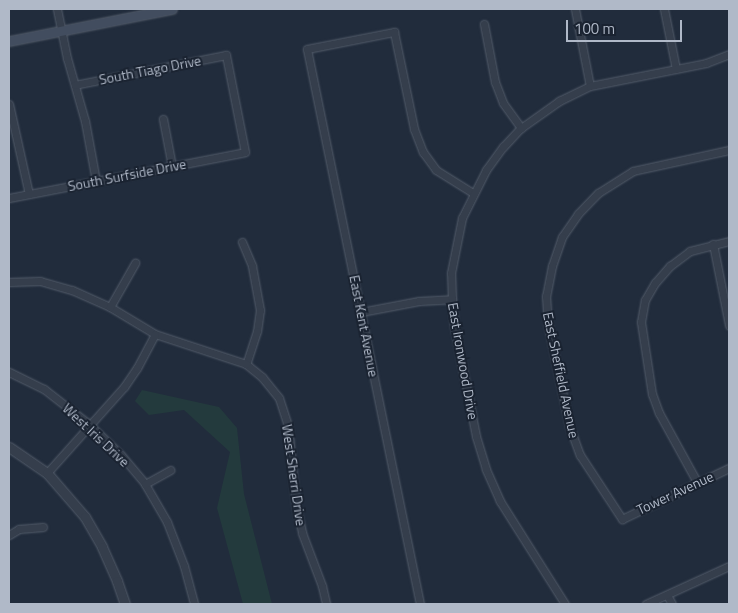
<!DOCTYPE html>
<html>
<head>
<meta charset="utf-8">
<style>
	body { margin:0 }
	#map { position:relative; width:738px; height:613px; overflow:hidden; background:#212c3c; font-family:"Titillium Web",sans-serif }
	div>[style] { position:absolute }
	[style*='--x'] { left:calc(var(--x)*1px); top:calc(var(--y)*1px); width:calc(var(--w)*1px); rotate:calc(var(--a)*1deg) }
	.green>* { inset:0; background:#233a3d }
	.roads { filter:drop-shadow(0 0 1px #535c6a) drop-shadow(0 0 1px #535c6a) }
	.minor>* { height:7px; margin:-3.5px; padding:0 3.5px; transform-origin:3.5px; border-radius:3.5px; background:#353e4c }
	.tertiary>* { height:9px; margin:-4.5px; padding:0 4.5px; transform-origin:4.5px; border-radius:4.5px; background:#353e4c }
	.secondary>* { height:9px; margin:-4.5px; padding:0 4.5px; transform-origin:4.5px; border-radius:4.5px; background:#424d5f }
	span { translate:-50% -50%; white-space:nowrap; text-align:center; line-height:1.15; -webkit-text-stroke:4px #1a2331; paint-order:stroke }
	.street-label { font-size:14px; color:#b0b9c8 }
	.frame { position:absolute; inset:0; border:10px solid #b0b9c8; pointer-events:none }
	.scale { position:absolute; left:566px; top:20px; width:116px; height:22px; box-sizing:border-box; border:2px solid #b0b9c8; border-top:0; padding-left:6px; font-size:15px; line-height:18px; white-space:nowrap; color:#b0b9c8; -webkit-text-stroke:4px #1a2331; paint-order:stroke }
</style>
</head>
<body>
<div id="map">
	<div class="green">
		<div style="clip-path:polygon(142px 390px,219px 407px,237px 428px,244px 494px,272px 604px,243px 604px,217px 508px,230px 452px,184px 410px,149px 415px,135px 401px)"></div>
	</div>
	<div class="roads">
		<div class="minor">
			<div style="--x:57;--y:9;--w:50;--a:78.5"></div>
			<div style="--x:67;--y:58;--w:66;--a:74.1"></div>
			<div style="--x:85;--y:121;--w:61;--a:79.6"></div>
			<div style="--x:575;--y:9;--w:78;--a:79"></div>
			<div style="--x:664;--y:9;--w:61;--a:78.7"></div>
			<div style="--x:484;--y:24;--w:59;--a:79.3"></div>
			<div style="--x:495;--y:82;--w:22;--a:69"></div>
			<div style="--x:503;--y:103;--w:31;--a:54"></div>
			<div style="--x:9;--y:104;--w:92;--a:77.5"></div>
			<div style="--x:163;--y:119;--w:48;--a:79.2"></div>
			<div style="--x:729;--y:150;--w:98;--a:167.7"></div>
			<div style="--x:633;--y:171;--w:41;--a:147.8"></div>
			<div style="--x:598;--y:193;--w:29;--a:134"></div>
			<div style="--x:578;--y:214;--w:28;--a:125"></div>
			<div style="--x:562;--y:237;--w:31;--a:109"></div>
			<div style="--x:552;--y:266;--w:31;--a:101"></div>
			<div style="--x:546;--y:296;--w:28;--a:86"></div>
			<div style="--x:548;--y:324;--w:106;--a:78.1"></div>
			<div style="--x:570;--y:428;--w:29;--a:70"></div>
			<div style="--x:580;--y:455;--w:77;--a:56.7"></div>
			<div style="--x:622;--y:519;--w:119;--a:-25.5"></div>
			<div style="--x:9;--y:198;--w:240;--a:-11"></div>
			<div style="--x:245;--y:152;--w:99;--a:-101.1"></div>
			<div style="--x:226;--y:55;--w:154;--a:168.8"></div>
			<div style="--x:242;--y:242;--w:26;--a:67"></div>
			<div style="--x:252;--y:266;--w:45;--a:79.7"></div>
			<div style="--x:260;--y:310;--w:21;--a:98"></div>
			<div style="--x:257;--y:331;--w:35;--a:108"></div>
			<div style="--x:246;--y:364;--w:21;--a:39"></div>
			<div style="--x:262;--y:377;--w:27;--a:51"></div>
			<div style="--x:279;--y:398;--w:28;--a:72"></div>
			<div style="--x:288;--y:425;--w:81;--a:84.4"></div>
			<div style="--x:296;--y:506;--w:28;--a:77"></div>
			<div style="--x:302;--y:533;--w:57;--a:69.3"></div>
			<div style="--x:322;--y:586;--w:18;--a:77"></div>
			<div style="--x:713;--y:244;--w:83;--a:78.8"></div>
			<div style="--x:9;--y:282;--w:31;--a:-2"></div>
			<div style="--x:40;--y:281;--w:33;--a:16"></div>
			<div style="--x:72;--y:290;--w:42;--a:24.1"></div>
			<div style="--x:110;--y:307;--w:52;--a:31"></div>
			<div style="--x:155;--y:334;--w:96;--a:18.2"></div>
			<div style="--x:110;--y:307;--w:51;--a:-60.4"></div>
			<div style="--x:361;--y:312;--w:59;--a:-10.7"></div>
			<div style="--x:419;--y:301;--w:33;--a:-3"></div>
			<div style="--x:9;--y:372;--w:39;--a:26"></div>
			<div style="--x:44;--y:389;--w:58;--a:38"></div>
			<div style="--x:90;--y:425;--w:43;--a:44.1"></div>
			<div style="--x:121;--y:455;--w:38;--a:50"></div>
			<div style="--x:145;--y:484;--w:44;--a:59.9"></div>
			<div style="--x:167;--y:522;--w:47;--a:68.9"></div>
			<div style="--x:184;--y:566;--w:39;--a:75"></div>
			<div style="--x:47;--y:473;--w:115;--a:-48.2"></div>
			<div style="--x:124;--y:387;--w:23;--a:-56"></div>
			<div style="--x:137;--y:368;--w:38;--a:-62"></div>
			<div style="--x:697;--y:482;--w:79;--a:-118.8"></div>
			<div style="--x:659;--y:413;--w:20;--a:-110"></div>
			<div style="--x:652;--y:394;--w:73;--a:-98.7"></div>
			<div style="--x:641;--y:322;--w:22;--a:-80"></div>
			<div style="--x:645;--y:300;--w:20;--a:-60"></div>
			<div style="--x:655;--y:283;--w:23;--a:-49"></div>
			<div style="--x:670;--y:266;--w:25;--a:-37"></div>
			<div style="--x:690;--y:251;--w:40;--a:-14.4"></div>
			<div style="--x:145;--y:484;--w:29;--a:-29"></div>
			<div style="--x:9;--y:535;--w:12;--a:-31"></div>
			<div style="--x:19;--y:529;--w:24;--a:-5"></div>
			<div style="--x:667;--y:595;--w:10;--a:61"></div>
			<div style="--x:420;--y:604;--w:566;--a:-101.51"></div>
			<div style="--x:307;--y:49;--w:89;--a:-11.1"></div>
			<div style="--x:394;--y:32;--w:99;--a:78.3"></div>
			<div style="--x:414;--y:129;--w:25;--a:69"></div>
			<div style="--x:423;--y:152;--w:22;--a:54"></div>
			<div style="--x:436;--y:170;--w:44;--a:31.9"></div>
			<div style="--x:565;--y:604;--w:122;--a:-122.3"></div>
			<div style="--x:500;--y:501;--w:35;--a:-114"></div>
			<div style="--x:486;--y:469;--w:34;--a:-107"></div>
			<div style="--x:476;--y:436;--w:113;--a:-101.2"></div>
			<div style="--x:454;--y:325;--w:26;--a:-94"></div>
			<div style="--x:452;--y:299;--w:26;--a:-92"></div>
			<div style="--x:451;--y:273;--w:56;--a:-78.7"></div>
			<div style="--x:462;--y:218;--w:54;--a:-63.4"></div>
			<div style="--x:486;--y:170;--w:29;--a:-54"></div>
			<div style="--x:503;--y:147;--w:26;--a:-47"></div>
			<div style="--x:521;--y:128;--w:47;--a:-35.4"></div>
			<div style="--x:559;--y:101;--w:34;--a:-26"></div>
			<div style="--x:590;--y:86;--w:118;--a:-11.2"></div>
			<div style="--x:706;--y:63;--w:25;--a:-21"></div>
			<div style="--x:646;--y:604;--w:91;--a:-24.6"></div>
		</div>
		<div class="tertiary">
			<div style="--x:9;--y:447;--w:46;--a:34.4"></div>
			<div style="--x:47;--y:473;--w:58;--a:49.2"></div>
			<div style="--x:85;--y:517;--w:34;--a:60"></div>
			<div style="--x:102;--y:547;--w:37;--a:66"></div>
			<div style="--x:117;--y:581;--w:24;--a:71"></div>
		</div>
		<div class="secondary">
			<div style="--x:9;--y:41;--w:166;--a:-11.1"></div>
		</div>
	</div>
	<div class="street-label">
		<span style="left:150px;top:70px;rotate:-11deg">South Tiago Drive</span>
		<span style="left:127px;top:175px;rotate:-11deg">South Surfside Drive</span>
		<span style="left:364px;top:326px;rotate:79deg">East Kent Avenue</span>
		<span style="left:463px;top:361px;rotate:80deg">East Ironwood Drive</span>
		<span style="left:561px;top:375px;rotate:78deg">East Sheffield Avenue</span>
		<span style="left:96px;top:435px;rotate:43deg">West Iris Drive</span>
		<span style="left:294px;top:475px;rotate:82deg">West Sherri Drive</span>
		<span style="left:675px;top:493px;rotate:-25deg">Tower Avenue</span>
	</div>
	<div class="frame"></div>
	<div class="scale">100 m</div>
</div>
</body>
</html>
